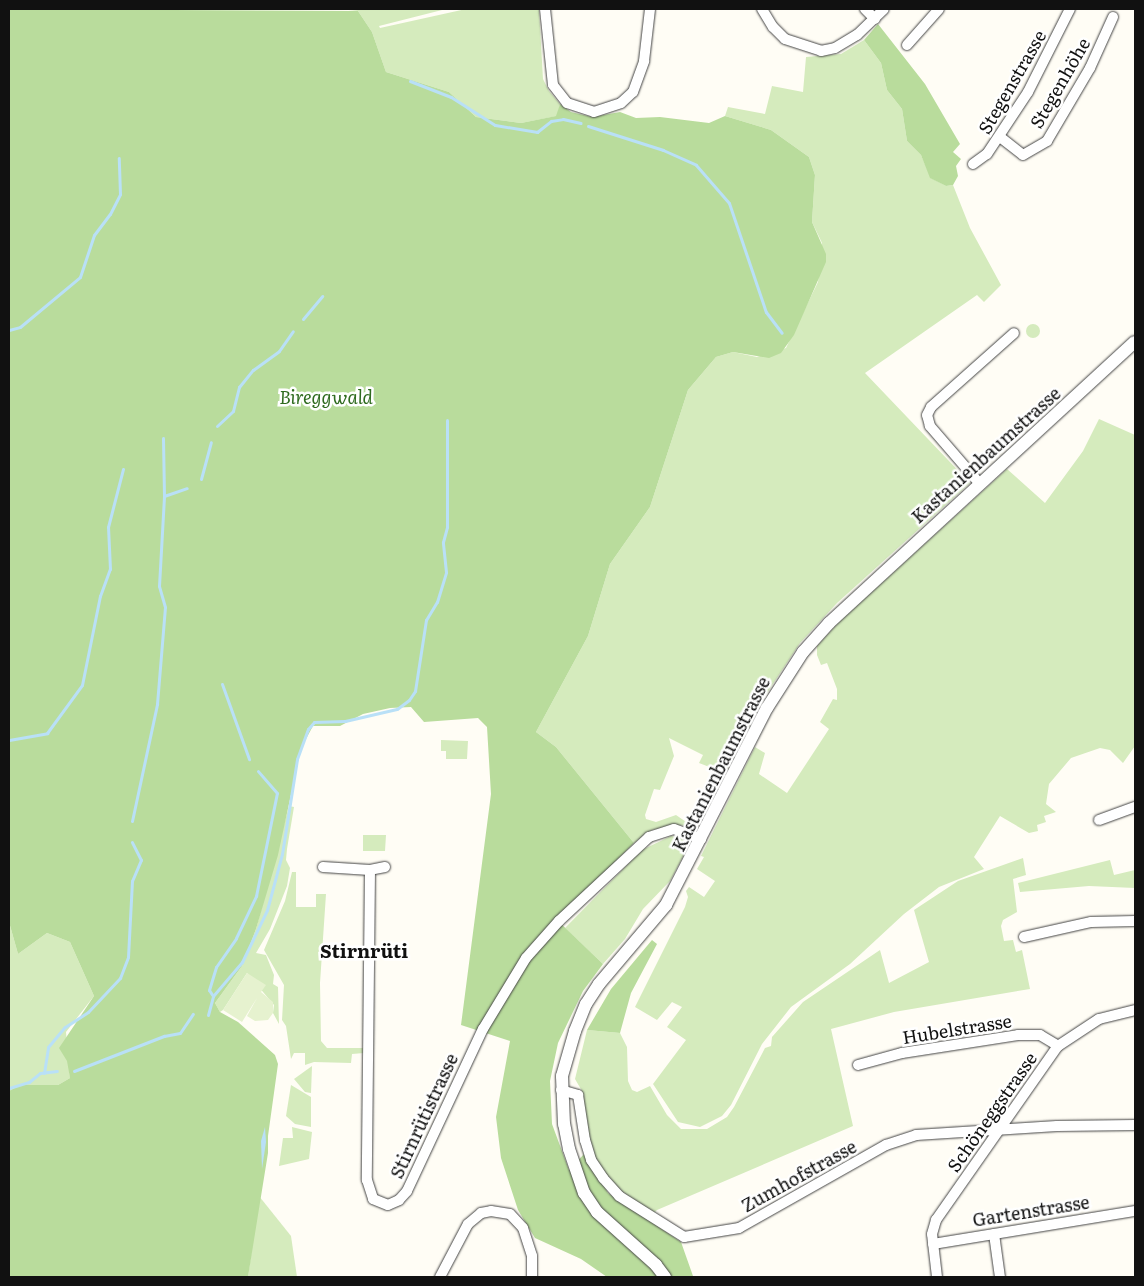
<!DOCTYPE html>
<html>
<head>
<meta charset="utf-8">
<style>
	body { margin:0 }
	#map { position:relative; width:1144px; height:1286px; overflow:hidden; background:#fffdf5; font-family:Literata,serif }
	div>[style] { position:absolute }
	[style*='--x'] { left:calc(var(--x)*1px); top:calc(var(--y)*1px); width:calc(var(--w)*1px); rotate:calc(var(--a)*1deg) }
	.green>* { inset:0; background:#d5ebbd }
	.round { border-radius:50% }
	.forest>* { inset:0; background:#b9dc9c }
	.pitch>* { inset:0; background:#e6f2cf }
	.water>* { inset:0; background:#b9e0f7 }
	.stream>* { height:3px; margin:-1.5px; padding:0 1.5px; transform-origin:1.5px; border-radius:1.5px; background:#b9e0f7 }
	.roads { filter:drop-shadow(0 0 1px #444) drop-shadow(0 0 1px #444) }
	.minor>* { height:10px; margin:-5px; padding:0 5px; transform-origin:5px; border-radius:5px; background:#fff }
	.tertiary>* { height:12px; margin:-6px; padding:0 6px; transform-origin:6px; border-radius:6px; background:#fff }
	span { translate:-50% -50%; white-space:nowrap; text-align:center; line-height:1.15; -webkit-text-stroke:5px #fff; paint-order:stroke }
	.street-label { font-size:18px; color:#111 }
	.park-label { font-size:18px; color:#2f6b1f; font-style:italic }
	.neighbourhood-label { font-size:19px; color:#111; font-weight:700 }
	.frame { position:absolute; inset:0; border:10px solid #111; pointer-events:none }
</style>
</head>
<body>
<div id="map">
	<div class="green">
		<div style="clip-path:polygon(339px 9px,446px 9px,379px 26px,380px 28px,466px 9px,539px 9px,543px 79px,549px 91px,560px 104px,557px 116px,521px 123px,476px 117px,449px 92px,386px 72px,372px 32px,358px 11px)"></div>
		<div style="clip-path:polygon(864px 40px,881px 63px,887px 90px,902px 109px,907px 141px,921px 155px,931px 178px,946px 186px,953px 185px,970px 228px,1001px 285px,984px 302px,977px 295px,865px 373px,970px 483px,837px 603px,800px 643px,765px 696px,725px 773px,699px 763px,703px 755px,669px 738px,674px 756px,660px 790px,654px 789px,645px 815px,646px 819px,656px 822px,676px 815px,692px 826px,677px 825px,652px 830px,634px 843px,556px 747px,536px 732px,588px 636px,610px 564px,650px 507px,688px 390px,716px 357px,733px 352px,757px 357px,786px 348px,818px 282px,822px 243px,812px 222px,815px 175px,809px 157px,771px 130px,725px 116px,728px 107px,765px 114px,772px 86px,803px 92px,806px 57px,841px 54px)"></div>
		<div class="round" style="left:1026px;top:324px;width:14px;height:14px"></div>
		<div style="clip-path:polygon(1099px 419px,1135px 435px,1135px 746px,1123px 763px,1110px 750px,1100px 748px,1071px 758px,1049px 784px,1046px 804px,1056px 812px,1044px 816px,1046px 822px,1037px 825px,1038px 831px,1029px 833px,1000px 816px,974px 857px,984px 869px,939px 887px,904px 914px,850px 964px,791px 1007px,762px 1044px,731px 1105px,722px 1116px,700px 1127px,678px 1122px,653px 1084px,686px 1040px,667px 1027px,682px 1007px,672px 1002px,657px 1020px,635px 1007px,685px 907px,688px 897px,686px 891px,689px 887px,704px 897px,715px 881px,697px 869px,704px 857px,701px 856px,755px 747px,765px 753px,759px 774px,787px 793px,829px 729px,820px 722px,833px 699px,837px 700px,837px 689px,827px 663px,821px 665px,817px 655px,817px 646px,839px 622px,1007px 469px,1045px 503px,1083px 451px)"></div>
		<div style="clip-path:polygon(441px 740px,468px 741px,467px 759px,446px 759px,446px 751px,441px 751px)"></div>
		<div style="clip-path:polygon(289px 806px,294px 807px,287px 849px,286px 860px,290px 868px,287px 886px,270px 929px,256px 953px,266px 955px,274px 975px,273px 984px,278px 987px,279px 1024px,273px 1013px,274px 1005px,247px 973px,223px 1010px,220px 1012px,215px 1003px,242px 966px,256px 929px)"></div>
		<div style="clip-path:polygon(363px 835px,386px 835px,385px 851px,363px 851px)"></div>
		<div style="clip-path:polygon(671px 836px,681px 838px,687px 845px,686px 851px,670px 881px,643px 909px,625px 939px,603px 964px,565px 928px,642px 850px)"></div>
		<div style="clip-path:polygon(1023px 858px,1026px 875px,1013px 879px,1017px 912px,1003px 920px,1001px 926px,1004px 941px,1013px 940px,1016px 952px,1022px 950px,1030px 989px,894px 1012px,831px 1029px,853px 1126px,657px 1210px,652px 1215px,609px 1181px,597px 1164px,586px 1128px,582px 1091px,575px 1079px,587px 1030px,620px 1033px,627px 1047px,628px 1081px,632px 1090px,637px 1092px,650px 1086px,667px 1115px,681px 1129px,707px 1129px,727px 1117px,734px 1107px,765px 1048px,771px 1046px,772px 1037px,803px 1002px,880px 950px,889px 983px,929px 962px,914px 910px,958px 881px)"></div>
		<div style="clip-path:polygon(1110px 860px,1114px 875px,1135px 870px,1135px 888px,1089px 886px,1020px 892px,1018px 883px)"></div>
		<div style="clip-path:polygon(292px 872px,296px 872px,296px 907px,316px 907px,316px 894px,326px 894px,320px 983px,321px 1041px,327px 1048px,364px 1048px,364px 1053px,352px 1054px,351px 1063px,314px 1062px,305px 1065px,305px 1053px,294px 1053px,291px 1059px,286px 1026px,282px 1020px,284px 985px,264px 950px,285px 901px)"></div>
		<div style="clip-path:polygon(9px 922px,18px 954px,47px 933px,70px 942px,94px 996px,66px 1032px,70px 1078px,58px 1085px,20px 1085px,9px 1091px)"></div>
		<div style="clip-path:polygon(312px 1066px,311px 1093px,305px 1092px,294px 1079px)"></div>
		<div style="clip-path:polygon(291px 1085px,311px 1097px,311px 1127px,295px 1124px,286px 1116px)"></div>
		<div style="clip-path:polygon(292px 1127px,312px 1132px,309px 1159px,279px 1166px,283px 1138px,293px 1138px)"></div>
		<div style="clip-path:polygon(259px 1196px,291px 1236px,297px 1277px,248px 1277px)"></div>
	</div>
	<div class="forest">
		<div style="clip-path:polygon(9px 9px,358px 11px,372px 32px,386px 72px,449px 92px,476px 117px,521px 123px,556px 116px,560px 104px,571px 112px,592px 117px,620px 112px,636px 118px,660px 117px,709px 123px,725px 116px,771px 130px,809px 157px,815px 175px,812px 222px,826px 254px,826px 262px,794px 335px,781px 353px,769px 358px,733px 352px,716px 357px,688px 390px,650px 507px,610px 564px,588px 636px,536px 732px,556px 747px,634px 843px,557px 920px,603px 964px,583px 991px,558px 1043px,550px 1081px,552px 1124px,569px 1170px,585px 1153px,608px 1193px,681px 1242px,693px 1276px,607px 1277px,581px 1259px,535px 1238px,518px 1210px,501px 1158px,496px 1117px,510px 1041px,461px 1025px,491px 794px,487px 727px,478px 718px,424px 722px,411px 707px,390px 708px,363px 714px,340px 726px,313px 726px,301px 748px,278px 855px,256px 929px,242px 966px,215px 1003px,220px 1012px,238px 1022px,275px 1055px,278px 1064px,268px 1136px,268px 1153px,248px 1277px,9px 1277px,9px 1091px,20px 1085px,58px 1085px,70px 1078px,67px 1061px,59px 1048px,94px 996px,70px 942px,47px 933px,18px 954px,9px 922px)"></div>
		<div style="clip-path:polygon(878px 24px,925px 84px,960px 144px,953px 152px,961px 159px,956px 166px,958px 176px,953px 185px,946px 186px,930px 178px,921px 155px,907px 141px,902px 109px,887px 90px,881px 63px,864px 40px)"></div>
		<div style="clip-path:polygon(652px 940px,657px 944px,631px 993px,620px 1033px,587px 1030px,611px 989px)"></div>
	</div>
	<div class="pitch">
		<div style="clip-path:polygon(247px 973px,266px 985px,261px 992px,273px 1002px,273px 1013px,268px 1020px,255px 1021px,247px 1016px,257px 998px,242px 1022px,223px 1010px)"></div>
	</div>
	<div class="water">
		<div style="clip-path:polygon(265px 1127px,266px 1142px,262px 1169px,261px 1141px)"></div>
	</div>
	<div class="stream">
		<div style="--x:410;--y:81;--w:44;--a:21.3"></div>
		<div style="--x:451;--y:97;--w:52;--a:32.5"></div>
		<div style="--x:495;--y:125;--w:43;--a:9.5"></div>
		<div style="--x:537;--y:132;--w:18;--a:-38"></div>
		<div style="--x:551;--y:121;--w:12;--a:-9"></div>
		<div style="--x:563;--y:119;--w:18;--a:13"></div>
		<div style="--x:588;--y:126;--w:79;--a:17.7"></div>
		<div style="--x:663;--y:150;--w:36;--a:24"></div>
		<div style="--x:696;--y:165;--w:50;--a:49"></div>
		<div style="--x:729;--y:203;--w:115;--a:71.3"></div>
		<div style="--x:766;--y:312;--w:26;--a:53"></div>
		<div style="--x:303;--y:319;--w:30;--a:-50"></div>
		<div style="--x:9;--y:330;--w:11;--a:-15"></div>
		<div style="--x:20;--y:327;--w:78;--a:-39.8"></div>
		<div style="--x:80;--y:277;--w:44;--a:-71.6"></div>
		<div style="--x:94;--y:235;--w:26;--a:-53"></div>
		<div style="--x:110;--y:214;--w:22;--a:-63"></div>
		<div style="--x:120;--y:194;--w:36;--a:-92"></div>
		<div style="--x:217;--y:426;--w:22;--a:-43"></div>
		<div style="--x:233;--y:411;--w:25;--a:-76"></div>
		<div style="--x:239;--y:387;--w:22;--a:-51"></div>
		<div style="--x:253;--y:370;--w:32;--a:-36"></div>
		<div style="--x:279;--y:351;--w:24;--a:-55"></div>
		<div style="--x:201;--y:479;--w:38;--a:-75"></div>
		<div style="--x:164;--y:496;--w:24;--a:-19"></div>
		<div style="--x:222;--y:684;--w:80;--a:70.2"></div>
		<div style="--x:9;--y:740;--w:39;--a:-10"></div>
		<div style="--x:47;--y:733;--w:59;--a:-53.9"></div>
		<div style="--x:82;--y:685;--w:91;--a:-78.6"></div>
		<div style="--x:100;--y:596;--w:29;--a:-70"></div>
		<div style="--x:110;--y:569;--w:42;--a:-92.7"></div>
		<div style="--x:108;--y:527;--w:60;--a:-75.5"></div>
		<div style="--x:132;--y:821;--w:120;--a:-77.9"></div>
		<div style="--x:157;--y:704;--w:97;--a:-85.3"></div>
		<div style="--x:165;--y:607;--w:22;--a:-106"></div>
		<div style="--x:159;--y:586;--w:90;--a:-86.8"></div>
		<div style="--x:164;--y:496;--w:58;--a:-91"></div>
		<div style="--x:213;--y:996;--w:7;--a:-124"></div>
		<div style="--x:209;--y:990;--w:24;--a:-73"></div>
		<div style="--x:216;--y:967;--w:35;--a:-55"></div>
		<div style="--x:236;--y:938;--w:47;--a:-64.5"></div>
		<div style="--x:256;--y:896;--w:105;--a:-78.5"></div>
		<div style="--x:277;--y:793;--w:29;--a:-131"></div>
		<div style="--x:208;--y:1015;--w:20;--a:-75"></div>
		<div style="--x:213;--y:996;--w:45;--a:-49.5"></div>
		<div style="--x:242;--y:962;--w:58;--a:-64.3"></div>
		<div style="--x:267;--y:910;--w:58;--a:-75"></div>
		<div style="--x:282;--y:854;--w:96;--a:-81"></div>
		<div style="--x:297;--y:759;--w:32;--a:-70"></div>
		<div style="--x:308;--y:729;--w:9;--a:-49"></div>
		<div style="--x:314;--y:722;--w:31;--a:-2"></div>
		<div style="--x:345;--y:721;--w:53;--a:-13"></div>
		<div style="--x:397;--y:709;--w:15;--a:-37"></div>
		<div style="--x:409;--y:700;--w:11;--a:-56"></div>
		<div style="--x:415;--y:691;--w:72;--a:-81.2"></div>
		<div style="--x:426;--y:620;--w:21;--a:-59"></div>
		<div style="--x:437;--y:602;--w:31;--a:-73"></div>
		<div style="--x:446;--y:572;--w:30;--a:-96"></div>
		<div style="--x:443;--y:542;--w:16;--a:-75"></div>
		<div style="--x:447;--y:527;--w:107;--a:-90"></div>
		<div style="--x:74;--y:1071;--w:97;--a:-21.3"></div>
		<div style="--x:164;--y:1036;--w:16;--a:-11"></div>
		<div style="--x:180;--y:1033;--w:23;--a:-56"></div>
		<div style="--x:44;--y:1073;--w:26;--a:-81"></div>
		<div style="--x:48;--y:1047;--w:26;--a:-50"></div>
		<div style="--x:65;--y:1027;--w:27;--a:-33"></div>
		<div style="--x:88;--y:1012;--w:47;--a:-46.7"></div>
		<div style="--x:120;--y:978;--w:22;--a:-69"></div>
		<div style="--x:128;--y:957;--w:76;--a:-87"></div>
		<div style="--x:132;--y:881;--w:23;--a:-67"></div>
		<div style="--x:141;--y:860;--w:20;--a:-117"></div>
		<div style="--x:9;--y:1088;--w:21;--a:-17"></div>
		<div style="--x:29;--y:1082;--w:14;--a:-39"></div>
		<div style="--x:40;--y:1073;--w:17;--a:-7"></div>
	</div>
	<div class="roads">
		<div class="minor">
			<div style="--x:545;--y:9;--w:76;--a:84"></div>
			<div style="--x:553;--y:85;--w:23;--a:52"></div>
			<div style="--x:567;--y:103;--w:28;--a:18"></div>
			<div style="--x:594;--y:112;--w:28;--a:-18"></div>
			<div style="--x:621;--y:103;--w:16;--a:-43"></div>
			<div style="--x:633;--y:92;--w:33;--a:-70"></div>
			<div style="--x:644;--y:61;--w:52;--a:-83.4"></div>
			<div style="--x:762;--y:9;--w:21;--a:59"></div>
			<div style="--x:773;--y:27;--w:17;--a:45"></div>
			<div style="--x:785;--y:39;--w:38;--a:18"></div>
			<div style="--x:821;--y:51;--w:14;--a:-12"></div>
			<div style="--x:835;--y:48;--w:26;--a:-31"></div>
			<div style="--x:857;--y:35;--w:37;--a:-44"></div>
			<div style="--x:865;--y:9;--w:14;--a:45"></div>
			<div style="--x:907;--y:45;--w:48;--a:-48.4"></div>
			<div style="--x:1000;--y:137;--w:29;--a:38"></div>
			<div style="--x:1023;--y:155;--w:28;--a:-30"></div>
			<div style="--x:1047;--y:141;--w:85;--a:-59.5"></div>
			<div style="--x:1090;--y:68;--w:56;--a:-65.7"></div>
			<div style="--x:973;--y:164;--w:17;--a:-36"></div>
			<div style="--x:987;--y:154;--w:74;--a:-56.5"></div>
			<div style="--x:1028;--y:92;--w:93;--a:-63.2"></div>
			<div style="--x:980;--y:484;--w:77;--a:-130.8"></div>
			<div style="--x:930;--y:426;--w:11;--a:-105"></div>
			<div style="--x:927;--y:415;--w:9;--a:-63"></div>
			<div style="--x:931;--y:407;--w:111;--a:-41.7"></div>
			<div style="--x:1099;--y:820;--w:38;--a:-20"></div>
			<div style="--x:323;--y:867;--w:47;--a:3.7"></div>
			<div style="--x:385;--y:867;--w:15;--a:169"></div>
			<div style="--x:370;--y:870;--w:310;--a:90.6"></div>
			<div style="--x:367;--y:1180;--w:20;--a:72"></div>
			<div style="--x:373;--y:1199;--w:16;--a:22"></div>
			<div style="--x:388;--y:1205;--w:12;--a:-24"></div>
			<div style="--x:399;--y:1200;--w:12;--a:-48"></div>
			<div style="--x:407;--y:1191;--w:179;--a:-64.9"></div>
			<div style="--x:483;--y:1029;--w:83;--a:-58.8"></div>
			<div style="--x:526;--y:958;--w:50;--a:-48.3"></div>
			<div style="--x:559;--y:921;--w:123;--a:-43"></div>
			<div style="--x:649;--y:837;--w:26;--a:-18"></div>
			<div style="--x:674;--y:829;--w:29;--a:20"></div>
			<div style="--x:1024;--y:937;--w:69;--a:-12.6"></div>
			<div style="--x:1091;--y:922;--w:44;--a:-1.3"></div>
			<div style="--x:858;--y:1065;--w:46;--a:-15.3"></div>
			<div style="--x:902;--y:1053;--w:117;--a:-8.8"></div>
			<div style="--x:1018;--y:1035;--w:22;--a:0"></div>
			<div style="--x:1040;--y:1035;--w:21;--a:31"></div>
			<div style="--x:561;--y:1090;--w:18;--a:16"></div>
			<div style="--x:578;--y:1095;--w:46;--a:81.2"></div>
			<div style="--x:585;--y:1140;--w:21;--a:73"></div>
			<div style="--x:591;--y:1160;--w:22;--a:56"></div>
			<div style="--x:603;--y:1178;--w:24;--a:48"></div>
			<div style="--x:619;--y:1196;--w:77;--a:32.2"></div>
			<div style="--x:684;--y:1237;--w:56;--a:-9.3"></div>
			<div style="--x:739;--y:1228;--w:169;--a:-29.5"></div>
			<div style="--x:886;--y:1145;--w:32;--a:-18"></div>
			<div style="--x:916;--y:1135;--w:141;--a:-3.7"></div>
			<div style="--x:1057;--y:1126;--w:78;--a:-0.7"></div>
			<div style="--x:994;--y:1234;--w:43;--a:82.1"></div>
			<div style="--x:933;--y:1244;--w:205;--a:-9.3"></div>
			<div style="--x:440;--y:1277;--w:60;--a:-62.2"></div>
			<div style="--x:468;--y:1224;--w:17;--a:-40"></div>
			<div style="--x:481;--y:1213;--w:10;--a:-11"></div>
			<div style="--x:491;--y:1211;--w:19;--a:9"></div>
			<div style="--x:510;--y:1214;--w:19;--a:47"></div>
			<div style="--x:523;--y:1228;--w:29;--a:72"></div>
			<div style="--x:532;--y:1256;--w:21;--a:90"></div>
			<div style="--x:937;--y:1277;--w:43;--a:-96.6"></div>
			<div style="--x:932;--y:1234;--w:15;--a:-74"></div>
			<div style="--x:936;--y:1220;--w:213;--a:-55"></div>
			<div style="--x:1058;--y:1046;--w:49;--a:-33.4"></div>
			<div style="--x:1099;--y:1019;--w:37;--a:-14"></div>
		</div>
		<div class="tertiary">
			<div style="--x:665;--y:1277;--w:15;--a:-127"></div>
			<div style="--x:656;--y:1265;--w:79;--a:-138.1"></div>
			<div style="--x:597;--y:1212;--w:23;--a:-124"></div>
			<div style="--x:584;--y:1193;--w:46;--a:-108.8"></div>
			<div style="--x:569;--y:1149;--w:25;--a:-101"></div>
			<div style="--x:564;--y:1124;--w:48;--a:-92.4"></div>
			<div style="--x:562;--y:1076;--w:47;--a:-73.9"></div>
			<div style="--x:575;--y:1031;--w:29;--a:-68"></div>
			<div style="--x:586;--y:1004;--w:24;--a:-57"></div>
			<div style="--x:599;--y:984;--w:104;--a:-49.7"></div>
			<div style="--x:666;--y:905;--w:221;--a:-62.9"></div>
			<div style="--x:767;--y:708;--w:67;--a:-57.3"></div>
			<div style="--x:803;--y:652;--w:39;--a:-48"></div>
			<div style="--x:829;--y:623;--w:415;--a:-42.6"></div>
		</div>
	</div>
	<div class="street-label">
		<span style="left:1012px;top:82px;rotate:-60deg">Stegenstrasse</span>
		<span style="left:1060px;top:83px;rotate:-60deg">Stegenhöhe</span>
		<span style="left:986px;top:455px;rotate:-42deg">Kastanienbaumstrasse</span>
		<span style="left:721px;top:764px;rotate:-63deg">Kastanienbaumstrasse</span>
		<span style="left:957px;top:1029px;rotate:-9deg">Hubelstrasse</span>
		<span style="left:992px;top:1112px;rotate:-55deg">Schöneggstrasse</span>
		<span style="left:424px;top:1116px;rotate:-65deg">Stirnrütistrasse</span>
		<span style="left:799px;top:1176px;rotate:-29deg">Zumhofstrasse</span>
		<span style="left:1031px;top:1211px;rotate:-9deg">Gartenstrasse</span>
	</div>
	<div class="park-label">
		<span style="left:326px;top:397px">Bireggwald</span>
	</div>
	<div class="neighbourhood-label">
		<span style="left:364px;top:951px">Stirnrüti</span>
	</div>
	<div class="frame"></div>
</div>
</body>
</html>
